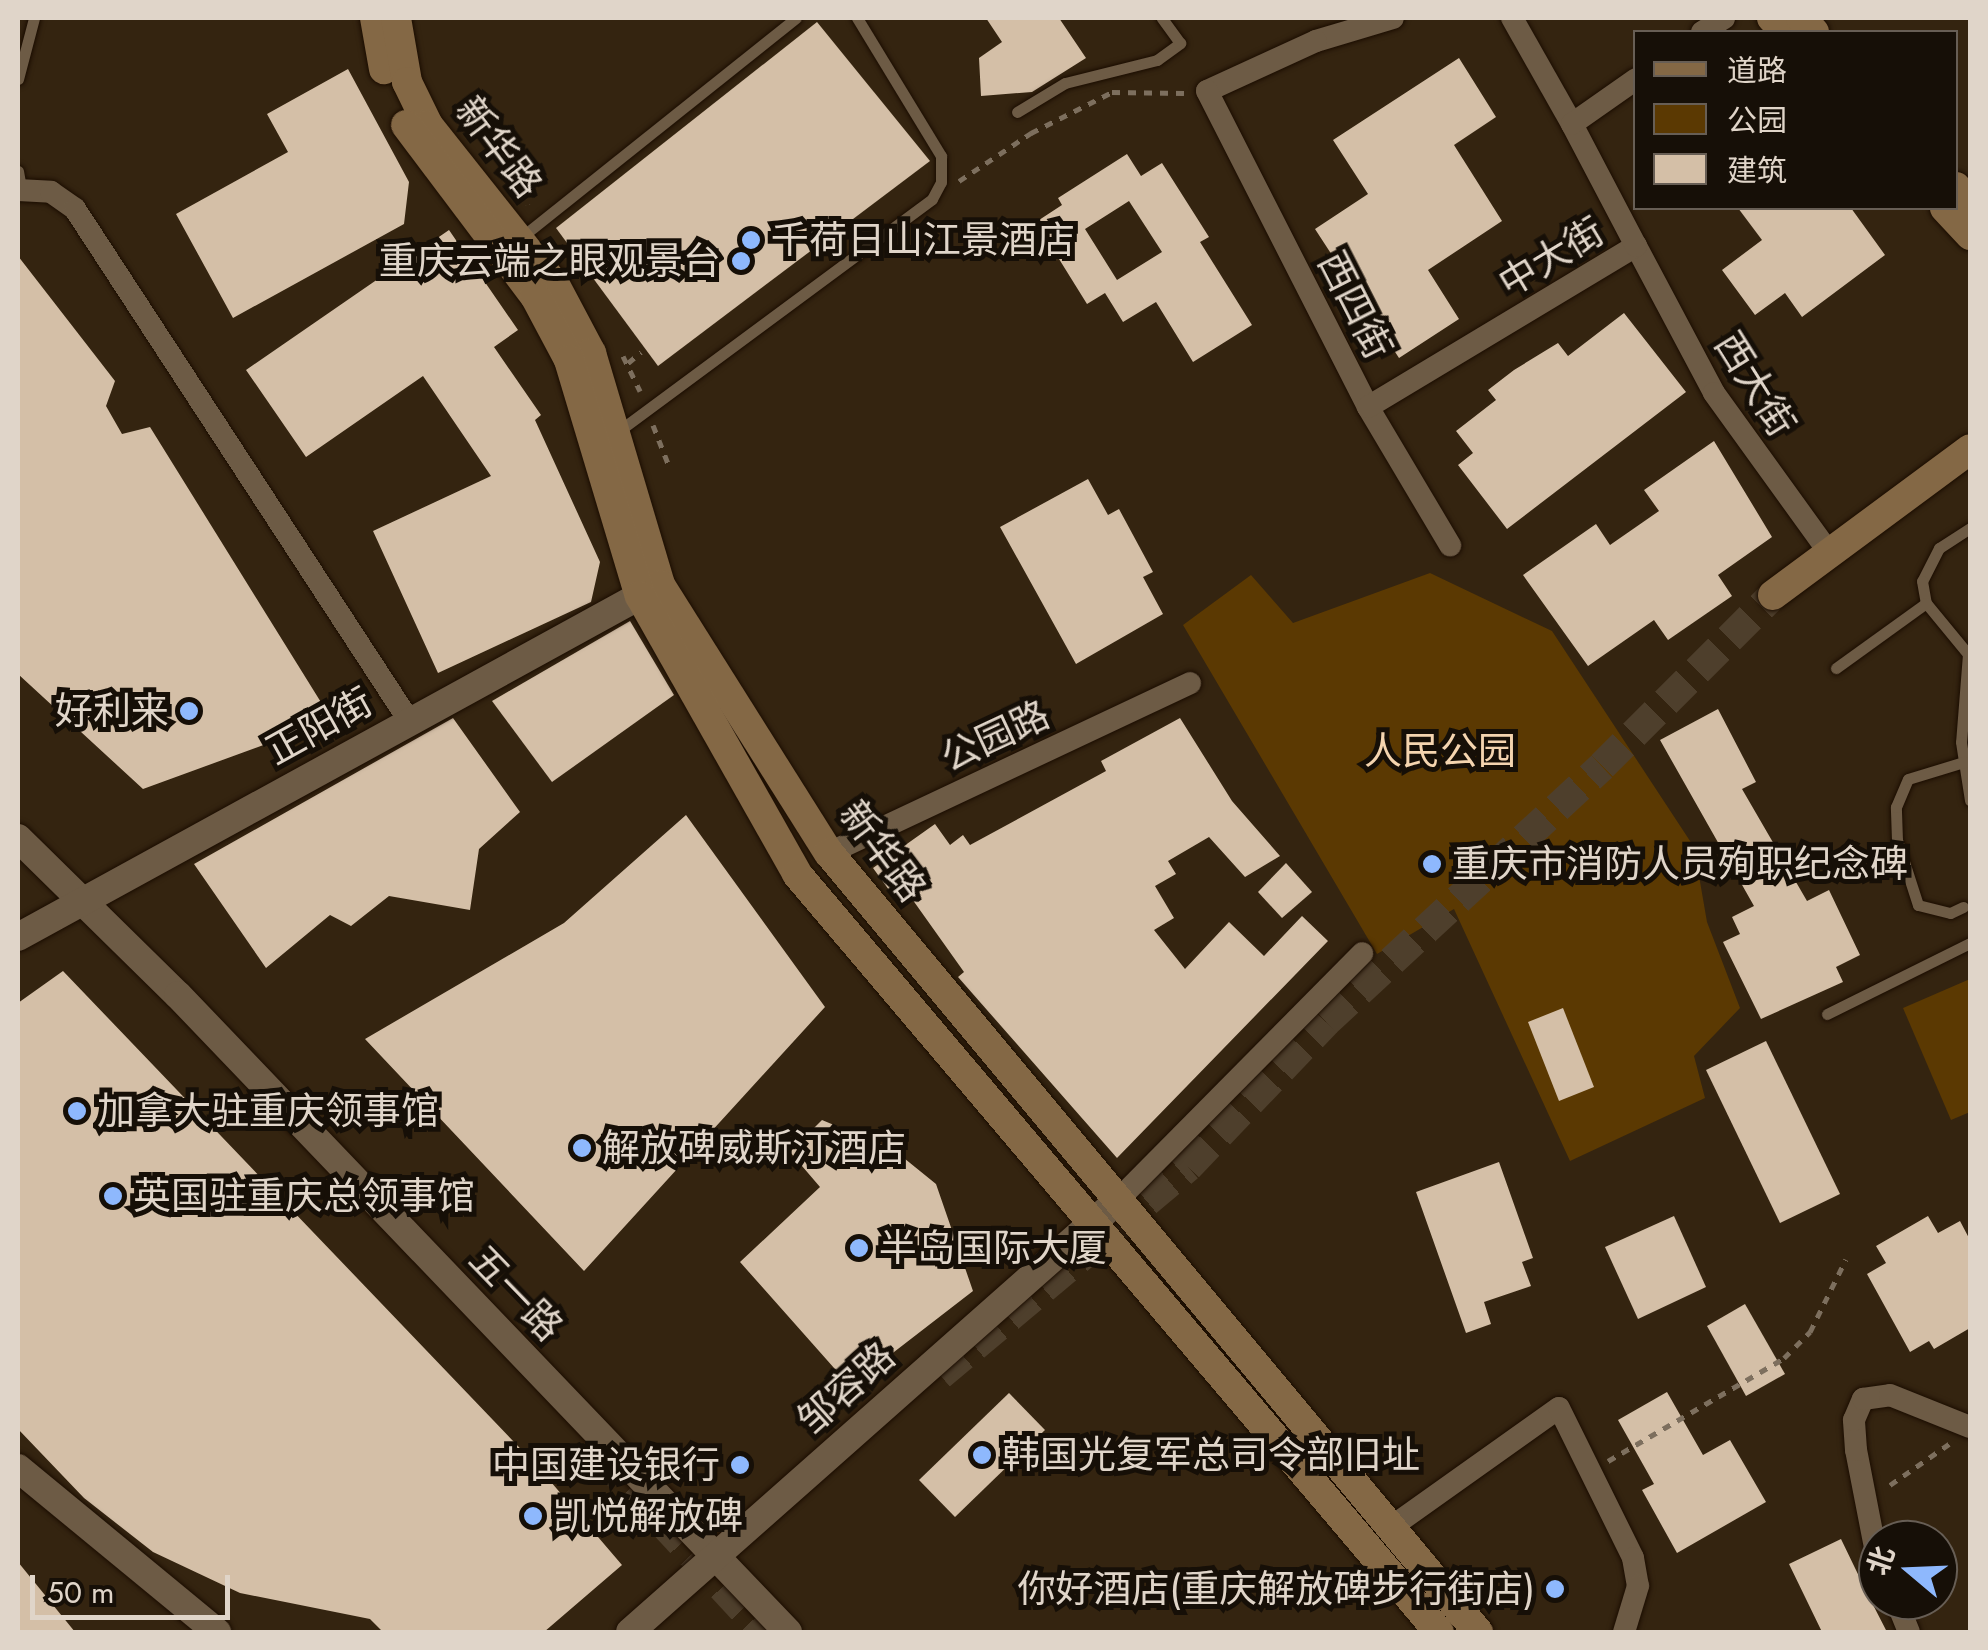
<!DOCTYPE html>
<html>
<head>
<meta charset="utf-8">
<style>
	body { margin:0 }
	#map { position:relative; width:1988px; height:1650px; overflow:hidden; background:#342410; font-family:Jost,"Noto Sans SC",sans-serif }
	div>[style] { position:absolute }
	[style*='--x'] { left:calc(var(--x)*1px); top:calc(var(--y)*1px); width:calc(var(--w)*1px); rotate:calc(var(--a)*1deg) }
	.green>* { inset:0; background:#5b3902 }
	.building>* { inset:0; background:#d4bfa7 }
	.secondary-tunnel>* { height:30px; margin-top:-15px; transform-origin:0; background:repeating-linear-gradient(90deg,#4e3f2c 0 30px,transparent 0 45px) }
	.path>* { height:5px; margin-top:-2.5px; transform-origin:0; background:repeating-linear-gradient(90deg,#7d6f5e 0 8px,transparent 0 16px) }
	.roads { filter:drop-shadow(0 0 2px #1b0d00) drop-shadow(0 0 2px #1b0d00) }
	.service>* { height:11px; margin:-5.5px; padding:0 5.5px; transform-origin:5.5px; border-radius:5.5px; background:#6d5b45 }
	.minor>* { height:22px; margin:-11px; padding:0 11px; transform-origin:11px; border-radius:11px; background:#6d5b45 }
	.tertiary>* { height:28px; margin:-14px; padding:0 14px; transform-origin:14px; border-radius:14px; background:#6d5b45 }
	.secondary>* { height:30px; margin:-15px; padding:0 15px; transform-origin:15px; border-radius:15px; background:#846845 }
	.dots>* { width:28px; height:28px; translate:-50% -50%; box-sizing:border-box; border:5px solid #160f07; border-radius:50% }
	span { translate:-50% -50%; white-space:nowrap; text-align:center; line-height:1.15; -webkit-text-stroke:10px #160f07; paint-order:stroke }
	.street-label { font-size:38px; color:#e0d5c9 }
	.poi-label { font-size:38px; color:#e0d5c9 }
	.left { translate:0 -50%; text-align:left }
	.right { translate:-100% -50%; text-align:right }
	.park-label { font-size:38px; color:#f4d4af }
	.frame { position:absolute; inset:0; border:20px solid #e0d5c9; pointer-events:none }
	.legend { position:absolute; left:1633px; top:30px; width:325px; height:180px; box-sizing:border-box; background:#160f07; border:2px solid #675e55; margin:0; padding:12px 18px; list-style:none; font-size:30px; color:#e0d5c9 }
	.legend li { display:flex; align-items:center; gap:20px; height:50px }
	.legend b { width:50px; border:2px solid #675e55 }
	.north { position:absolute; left:1858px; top:1520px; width:100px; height:100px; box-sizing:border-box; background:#160f07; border:2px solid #675e55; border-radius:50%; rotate:289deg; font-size:28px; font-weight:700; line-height:40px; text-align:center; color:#e0d5c9 }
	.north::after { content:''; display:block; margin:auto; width:35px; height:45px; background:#8eb8fd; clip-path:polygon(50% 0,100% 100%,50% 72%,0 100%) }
	.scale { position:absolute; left:30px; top:1575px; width:200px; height:45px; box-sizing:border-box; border:5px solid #e0d5c9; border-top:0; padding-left:12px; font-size:30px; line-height:35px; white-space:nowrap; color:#e0d5c9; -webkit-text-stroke:8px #160f07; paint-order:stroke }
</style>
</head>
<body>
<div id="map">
	<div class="green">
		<div style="clip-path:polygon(1430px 573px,1552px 631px,1694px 847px,1707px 922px,1740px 1008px,1694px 1056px,1705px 1098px,1570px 1161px,1454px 909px,1377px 954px,1183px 625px,1251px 575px,1293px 623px)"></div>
		<div style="clip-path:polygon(1970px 979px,1970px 1112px,1951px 1120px,1903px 1008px)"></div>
	</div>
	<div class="building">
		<div style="clip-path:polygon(986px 18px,1059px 18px,1086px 58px,1032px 92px,981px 96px,979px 58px,1002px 42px)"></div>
		<div style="clip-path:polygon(817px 22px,930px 161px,658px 366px,556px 228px)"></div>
		<div style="clip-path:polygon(1459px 58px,1496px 117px,1454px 145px,1502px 221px,1428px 270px,1459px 319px,1399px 358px,1315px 229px,1368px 194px,1333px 140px)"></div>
		<div style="clip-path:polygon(348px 69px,409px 182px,404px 224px,233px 318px,176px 214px,288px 152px,267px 114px)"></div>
		<div style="clip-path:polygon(evenodd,1127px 154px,1141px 176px,1162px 163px,1209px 237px,1200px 242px,1252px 325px,1193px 362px,1156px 302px,1123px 322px,1105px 293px,1087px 304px,1036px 222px,1062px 205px,1058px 198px,1127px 154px,1129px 201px,1162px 252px,1117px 280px,1085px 229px,1129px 201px)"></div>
		<div style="clip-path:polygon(1738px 208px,1851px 208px,1885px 255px,1802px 317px,1785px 293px,1755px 315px,1722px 270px,1762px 240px)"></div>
		<div style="clip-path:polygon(449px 230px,518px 330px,494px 347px,541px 415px,535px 420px,600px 562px,591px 602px,438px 673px,373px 531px,491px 476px,423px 376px,306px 457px,246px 370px)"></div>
		<div style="clip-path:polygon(18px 256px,115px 381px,106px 406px,122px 434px,150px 427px,332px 720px,143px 789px,18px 674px)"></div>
		<div style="clip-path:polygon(1624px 313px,1686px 392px,1507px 529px,1458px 465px,1473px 453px,1456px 431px,1496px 400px,1488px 390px,1514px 370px,1558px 343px,1568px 356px)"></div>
		<div style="clip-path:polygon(1714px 441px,1772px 537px,1718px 575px,1732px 596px,1668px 640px,1654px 620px,1588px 666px,1523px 575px,1596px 524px,1610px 545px,1659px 511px,1644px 490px)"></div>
		<div style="clip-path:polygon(1088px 479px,1108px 515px,1119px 509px,1153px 572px,1143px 577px,1163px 614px,1076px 664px,1000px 527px)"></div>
		<div style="clip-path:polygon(630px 621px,674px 695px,552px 782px,492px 701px)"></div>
		<div style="clip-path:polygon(1718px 709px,1756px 782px,1742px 789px,1807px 901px,1829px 890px,1860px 955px,1836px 967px,1843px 982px,1761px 1019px,1723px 942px,1740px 934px,1732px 917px,1754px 906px,1660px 740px)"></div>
		<div style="clip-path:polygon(453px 718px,520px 812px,479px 849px,470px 910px,389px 896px,351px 926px,330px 915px,266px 968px,194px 864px)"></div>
		<div style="clip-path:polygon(1180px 718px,1232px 801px,1280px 856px,1245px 877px,1209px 837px,1168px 861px,1176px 874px,1155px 886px,1174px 918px,1154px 930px,1185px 969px,1229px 922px,1264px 956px,1302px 916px,1328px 941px,1117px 1158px,958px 977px,964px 972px,900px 882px,889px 890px,873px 868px,935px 824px,950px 845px,963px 835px,970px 845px,1106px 771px,1101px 761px)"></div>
		<div style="clip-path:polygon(686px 815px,825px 1007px,584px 1271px,365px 1039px,564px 923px)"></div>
		<div style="clip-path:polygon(1286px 863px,1312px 892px,1282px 918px,1258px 892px)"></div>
		<div style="clip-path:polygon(63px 971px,539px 1468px,622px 1565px,544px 1632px,383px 1632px,370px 1619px,240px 1593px,153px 1552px,84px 1498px,18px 1429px,18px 1003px)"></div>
		<div style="clip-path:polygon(1563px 1008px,1594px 1087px,1559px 1101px,1528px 1022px)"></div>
		<div style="clip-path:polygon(1766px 1041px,1840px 1194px,1780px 1223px,1706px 1070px)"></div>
		<div style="clip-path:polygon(822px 1120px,894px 1150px,936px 1184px,973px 1291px,850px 1386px,740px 1262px,820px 1187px,790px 1152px)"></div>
		<div style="clip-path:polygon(1499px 1162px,1533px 1258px,1522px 1262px,1531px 1286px,1484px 1302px,1491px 1324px,1466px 1333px,1416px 1192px)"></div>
		<div style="clip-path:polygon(1674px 1216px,1706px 1287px,1638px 1319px,1605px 1247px)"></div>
		<div style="clip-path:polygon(1928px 1216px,1938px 1233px,1960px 1221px,1970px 1240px,1970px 1328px,1934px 1349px,1929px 1341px,1910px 1352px,1867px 1274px,1886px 1263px,1876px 1246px)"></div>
		<div style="clip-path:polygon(1745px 1304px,1785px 1374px,1746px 1396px,1707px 1326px)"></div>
		<div style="clip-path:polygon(1667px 1392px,1703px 1455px,1730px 1440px,1766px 1502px,1677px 1553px,1642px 1490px,1654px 1484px,1618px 1420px)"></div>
		<div style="clip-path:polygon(1009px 1393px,1045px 1430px,955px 1517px,919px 1480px)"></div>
		<div style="clip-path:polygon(1841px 1539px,1869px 1597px,1887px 1632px,1822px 1632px,1789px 1564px)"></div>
		<div style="clip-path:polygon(18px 1562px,75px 1632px,18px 1632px)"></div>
	</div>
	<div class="secondary-tunnel">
		<div style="--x:940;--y:1375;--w:324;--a:-40"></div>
		<div style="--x:1188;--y:1167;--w:200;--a:-46.4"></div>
		<div style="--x:1326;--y:1022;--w:376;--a:-42.8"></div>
		<div style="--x:1602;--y:766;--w:242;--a:-45"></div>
		<div style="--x:600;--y:1455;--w:241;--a:47.2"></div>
	</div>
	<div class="path">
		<div style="--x:515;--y:158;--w:48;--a:74.2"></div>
		<div style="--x:959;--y:181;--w:87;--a:-33.7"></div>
		<div style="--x:1031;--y:133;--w:91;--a:-26.8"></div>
		<div style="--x:1112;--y:92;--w:72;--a:0.8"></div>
		<div style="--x:623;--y:356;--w:39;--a:64"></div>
		<div style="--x:628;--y:363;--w:17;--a:-40"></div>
		<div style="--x:653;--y:425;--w:44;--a:68.7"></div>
		<div style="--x:1608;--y:1461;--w:204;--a:-30.3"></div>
		<div style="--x:1784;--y:1358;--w:37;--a:-45"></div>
		<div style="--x:1810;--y:1332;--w:81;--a:-63.7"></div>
		<div style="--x:1890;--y:1485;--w:72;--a:-34.8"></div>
	</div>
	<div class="roads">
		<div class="service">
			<div style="--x:18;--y:79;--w:63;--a:-75.3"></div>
			<div style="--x:1017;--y:112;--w:56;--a:-31.1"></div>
			<div style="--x:1065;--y:83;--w:95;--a:-14"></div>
			<div style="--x:1157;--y:60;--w:29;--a:-36"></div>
			<div style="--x:1180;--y:43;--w:31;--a:-126"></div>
			<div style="--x:18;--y:171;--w:17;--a:80"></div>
			<div style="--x:519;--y:239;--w:354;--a:-38.6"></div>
			<div style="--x:616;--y:433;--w:393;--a:-36.5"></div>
			<div style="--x:932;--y:199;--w:19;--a:-62"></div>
			<div style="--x:941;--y:182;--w:26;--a:-90"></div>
			<div style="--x:941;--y:156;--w:162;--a:-121.3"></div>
			<div style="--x:1970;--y:528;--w:37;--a:147"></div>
			<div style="--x:1939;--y:548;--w:37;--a:117"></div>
			<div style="--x:1922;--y:581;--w:22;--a:80"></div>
			<div style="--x:1926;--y:603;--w:66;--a:50.5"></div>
			<div style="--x:1968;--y:654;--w:88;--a:94.5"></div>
			<div style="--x:1961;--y:742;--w:59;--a:81.2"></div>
			<div style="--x:1836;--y:668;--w:111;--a:-35.8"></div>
			<div style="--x:1963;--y:907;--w:14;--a:155"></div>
			<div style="--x:1950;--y:913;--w:33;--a:-166"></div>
			<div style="--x:1918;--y:905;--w:68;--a:-107.9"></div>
			<div style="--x:1897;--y:840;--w:33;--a:-92"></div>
			<div style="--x:1896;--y:807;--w:30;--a:-67"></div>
			<div style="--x:1908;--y:779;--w:59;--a:-16.9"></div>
			<div style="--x:1827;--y:1014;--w:160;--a:-26.4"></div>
		</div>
		<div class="minor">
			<div style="--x:1393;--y:18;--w:80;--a:163.4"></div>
			<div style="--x:1316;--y:41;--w:120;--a:155.4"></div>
			<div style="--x:1207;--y:91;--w:355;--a:63"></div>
			<div style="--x:1368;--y:407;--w:161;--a:59.3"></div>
			<div style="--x:1512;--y:18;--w:122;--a:60.5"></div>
			<div style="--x:1702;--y:32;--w:26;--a:-32"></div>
			<div style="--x:18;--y:190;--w:33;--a:3"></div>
			<div style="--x:51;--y:192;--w:29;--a:35"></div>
			<div style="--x:75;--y:209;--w:609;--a:56.86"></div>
			<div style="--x:1636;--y:246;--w:166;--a:62"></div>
			<div style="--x:1714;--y:393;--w:195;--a:54.2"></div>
			<div style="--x:1368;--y:407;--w:313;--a:-31"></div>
			<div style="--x:1636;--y:246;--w:138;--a:-117.7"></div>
			<div style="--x:1572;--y:124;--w:78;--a:-35.1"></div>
			<div style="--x:829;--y:853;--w:399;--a:-25.2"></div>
			<div style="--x:1116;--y:1202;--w:350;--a:-45.3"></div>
			<div style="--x:1390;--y:1528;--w:207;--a:-35.4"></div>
			<div style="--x:1559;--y:1408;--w:167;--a:63.7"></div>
			<div style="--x:1633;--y:1558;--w:28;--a:80"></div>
			<div style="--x:1638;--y:1586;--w:48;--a:106.9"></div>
			<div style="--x:1878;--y:1563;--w:115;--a:-101"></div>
			<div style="--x:1856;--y:1450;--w:30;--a:-94"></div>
			<div style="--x:1854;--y:1420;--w:23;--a:-67"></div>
			<div style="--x:1863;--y:1399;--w:27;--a:-8"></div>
			<div style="--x:1890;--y:1395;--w:86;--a:21.8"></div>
			<div style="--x:1896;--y:1600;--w:35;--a:68"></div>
		</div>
		<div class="tertiary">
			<div style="--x:18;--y:838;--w:224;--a:44.5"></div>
			<div style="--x:178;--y:995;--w:882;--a:46.24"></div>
			<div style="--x:18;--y:937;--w:728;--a:-28.75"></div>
			<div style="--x:18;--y:1468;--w:258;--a:39.5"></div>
			<div style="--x:630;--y:1632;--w:649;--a:-41.5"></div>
		</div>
		<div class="secondary">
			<div style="--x:375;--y:18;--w:52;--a:80"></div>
			<div style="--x:396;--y:18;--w:65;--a:80.2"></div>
			<div style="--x:407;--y:82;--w:48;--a:64"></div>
			<div style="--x:428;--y:125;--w:204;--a:51.6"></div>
			<div style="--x:555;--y:285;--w:77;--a:62.1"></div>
			<div style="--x:591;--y:353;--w:242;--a:73.4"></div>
			<div style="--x:660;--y:585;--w:317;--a:57.8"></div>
			<div style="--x:829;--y:853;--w:1014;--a:50.2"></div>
			<div style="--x:1772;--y:18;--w:20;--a:45"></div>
			<div style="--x:1801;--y:18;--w:19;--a:47"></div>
			<div style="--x:406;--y:125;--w:214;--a:53"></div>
			<div style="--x:535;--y:296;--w:72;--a:62"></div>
			<div style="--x:569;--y:360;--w:246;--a:73.3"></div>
			<div style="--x:640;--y:596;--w:319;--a:60.5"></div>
			<div style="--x:797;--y:874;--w:993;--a:49.74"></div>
			<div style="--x:1956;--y:187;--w:21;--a:49"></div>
			<div style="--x:1945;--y:208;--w:37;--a:47"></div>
			<div style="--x:1773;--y:595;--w:245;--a:-36.5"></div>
		</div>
	</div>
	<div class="dots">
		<div style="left:751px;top:240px;background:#8eb8fd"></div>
		<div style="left:741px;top:261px;background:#8eb8fd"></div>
		<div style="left:189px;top:711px;background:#8eb8fd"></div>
		<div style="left:1432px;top:864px;background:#8eb8fd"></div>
		<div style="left:77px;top:1111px;background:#8eb8fd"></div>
		<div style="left:582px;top:1148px;background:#8eb8fd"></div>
		<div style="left:113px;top:1196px;background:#8eb8fd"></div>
		<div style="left:859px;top:1248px;background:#8eb8fd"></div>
		<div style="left:982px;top:1455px;background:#8eb8fd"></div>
		<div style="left:740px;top:1465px;background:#8eb8fd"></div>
		<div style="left:533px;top:1516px;background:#8eb8fd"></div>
		<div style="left:1555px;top:1589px;background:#8eb8fd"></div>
	</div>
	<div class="street-label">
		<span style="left:499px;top:147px;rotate:53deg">新华路</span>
		<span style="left:1551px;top:257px;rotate:-31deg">中大街</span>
		<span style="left:1355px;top:305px;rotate:63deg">西四街</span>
		<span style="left:1755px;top:384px;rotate:58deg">西大街</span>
		<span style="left:319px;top:726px;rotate:-29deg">正阳街</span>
		<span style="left:995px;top:736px;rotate:-25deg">公园路</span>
		<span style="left:883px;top:851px;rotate:53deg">新华路</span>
		<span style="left:516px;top:1293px;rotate:46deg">五一路</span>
		<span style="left:846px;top:1388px;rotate:-42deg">邹容路</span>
	</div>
	<div class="poi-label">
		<span class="left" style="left:771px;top:240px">千荷日山江景酒店</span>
		<span class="right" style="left:721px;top:261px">重庆云端之眼观景台</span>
		<span class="right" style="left:169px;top:711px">好利来</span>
		<span class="left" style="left:1452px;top:864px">重庆市消防人员殉职纪念碑</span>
		<span class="left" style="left:97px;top:1111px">加拿大驻重庆领事馆</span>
		<span class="left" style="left:602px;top:1148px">解放碑威斯汀酒店</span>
		<span class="left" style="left:133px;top:1196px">英国驻重庆总领事馆</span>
		<span class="left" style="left:879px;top:1248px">半岛国际大厦</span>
		<span class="left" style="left:1002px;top:1455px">韩国光复军总司令部旧址</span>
		<span class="right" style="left:720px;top:1465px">中国建设银行</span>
		<span class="left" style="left:553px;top:1516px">凯悦解放碑</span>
		<span class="right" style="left:1535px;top:1589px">你好酒店(重庆解放碑步行街店)</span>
	</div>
	<div class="park-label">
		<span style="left:1440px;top:751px">人民公园</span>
	</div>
	<div class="frame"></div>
	<ul class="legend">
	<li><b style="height:12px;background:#846845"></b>道路</li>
	<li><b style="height:28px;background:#5b3902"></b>公园</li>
	<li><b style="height:28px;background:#d4bfa7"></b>建筑</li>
	</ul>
	<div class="north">北</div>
	<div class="scale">50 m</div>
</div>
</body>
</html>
